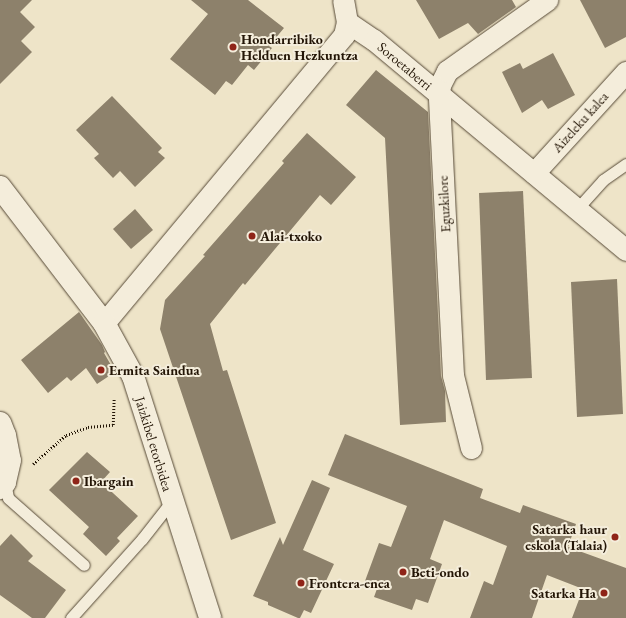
<!DOCTYPE html>
<html>
<head>
<meta charset="utf-8">
<style>
	body { margin:0 }
	#map { position:relative; width:626px; height:618px; overflow:hidden; background:#eee4c8; font-family:"EB Garamond",serif }
	div>[style] { position:absolute }
	[style*='--x'] { left:calc(var(--x)*1px); top:calc(var(--y)*1px); width:calc(var(--w)*1px); rotate:calc(var(--a)*1deg) }
	.building>* { inset:0; background:#8d816b }
	.path>* { height:2.5px; margin-top:-1.25px; transform-origin:0; background:repeating-linear-gradient(90deg,#231506 0 1px,transparent 0 3px) }
	.roads { filter:drop-shadow(0 0 1px #564936) drop-shadow(0 0 1px #564936) }
	.lane>* { height:11px; margin:-5.5px; padding:0 5.5px; transform-origin:5.5px; border-radius:5.5px; background:#f4eddb }
	.street>* { height:21px; margin:-10.5px; padding:0 10.5px; transform-origin:10.5px; border-radius:10.5px; background:#f4eddb }
	.secondary>* { height:22px; margin:-11px; padding:0 11px; transform-origin:11px; border-radius:11px; background:#f4eddb }
	.dots>* { width:11px; height:11px; translate:-50% -50%; box-sizing:border-box; border:2px solid #f4eddb; border-radius:50% }
	span { translate:-50% -50%; white-space:nowrap; text-align:center; line-height:1.15; -webkit-text-stroke:4px #f4eddb; paint-order:stroke }
	.poi-label { font-size:14px; color:#231506; font-weight:700 }
	.left { translate:0 -50%; text-align:left }
	.right { translate:-100% -50%; text-align:right }
	.street-label { font-size:14px; color:#231506 }
</style>
</head>
<body>
<div id="map">
	<div class="building">
		<div style="clip-path:polygon(0 0,32px 0,20px 12px,35px 27px,21px 41px,32px 52px,0 84px)"></div>
		<div style="clip-path:polygon(191px 0,248px 0,284px 28px,269px 46px,272px 48px,254px 70px,248px 65px,232px 85px,226px 81px,215px 95px,170px 59px,208px 14px)"></div>
		<div style="clip-path:polygon(416px 0,512px 0,516px 7px,478px 34px,468px 23px,439px 39px)"></div>
		<div style="clip-path:polygon(580px 0,626px 0,626px 37px,605px 48px)"></div>
		<div style="clip-path:polygon(553px 53px,575px 95px,548px 109px,542px 100px,522px 113px,502px 72px,520px 63px,523px 69px)"></div>
		<div style="clip-path:polygon(376px 70px,428px 112px,441px 376px,445px 391px,446px 422px,400px 425px,385px 138px,346px 105px)"></div>
		<div style="clip-path:polygon(112px 96px,162px 148px,158px 152px,165px 158px,135px 187px,120px 171px,113px 178px,94px 158px,99px 154px,76px 130px)"></div>
		<div style="clip-path:polygon(307px 133px,356px 177px,331px 205px,320px 195px,245px 285px,243px 283px,210px 324px,223px 371px,227px 370px,276px 523px,231px 540px,160px 329px,165px 300px,205px 256px,203px 255px,284px 163px,282px 161px)"></div>
		<div style="clip-path:polygon(523px 191px,532px 378px,486px 380px,479px 193px)"></div>
		<div style="clip-path:polygon(135px 209px,153px 230px,131px 249px,113px 229px)"></div>
		<div style="clip-path:polygon(617px 279px,623px 414px,577px 417px,571px 282px)"></div>
		<div style="clip-path:polygon(79px 312px,102px 345px,105px 352px,104px 353px,115px 372px,97px 384px,86px 368px,71px 381px,67px 377px,48px 393px,21px 360px)"></div>
		<div style="clip-path:polygon(345px 434px,483px 489px,480px 498px,520px 513px,523px 505px,576px 524px,568px 547px,626px 568px,626px 618px,572px 618px,583px 589px,547px 575px,532px 618px,470px 618px,484px 581px,493px 585px,507px 546px,444px 520px,430px 559px,442px 564px,428px 603px,416px 599px,412px 610px,374px 597px,378px 586px,365px 581px,379px 543px,391px 547px,407px 506px,328px 475px)"></div>
		<div style="clip-path:polygon(87px 452px,110px 472px,101px 482px,138px 516px,117px 538px,120px 541px,106px 556px,83px 534px,89px 527px,49px 490px)"></div>
		<div style="clip-path:polygon(312px 480px,330px 488px,303px 550px,334px 564px,311px 613px,304px 610px,300px 618px,298px 618px,268px 605px,268px 602px,253px 596px,280px 537px,283px 545px)"></div>
		<div style="clip-path:polygon(11px 534px,33px 556px,28px 561px,66px 590px,45px 618px,32px 618px,0 595px,0 546px)"></div>
	</div>
	<div class="path">
		<div style="--x:33;--y:464;--w:44;--a:-41.3"></div>
		<div style="--x:66;--y:435;--w:23;--a:-20"></div>
		<div style="--x:88;--y:427;--w:25;--a:-5"></div>
		<div style="--x:113;--y:425;--w:27;--a:-88"></div>
	</div>
	<div class="roads">
		<div class="lane">
			<div style="--x:577;--y:209;--w:39;--a:-48"></div>
			<div style="--x:603;--y:180;--w:28;--a:-35"></div>
			<div style="--x:5;--y:482;--w:16;--a:79"></div>
			<div style="--x:8;--y:498;--w:101;--a:41.4"></div>
			<div style="--x:71;--y:618;--w:106;--a:-48.1"></div>
			<div style="--x:142;--y:539;--w:47;--a:-51.9"></div>
		</div>
		<div class="street">
			<div style="--x:347;--y:22;--w:32;--a:34"></div>
			<div style="--x:374;--y:40;--w:328;--a:39.8"></div>
			<div style="--x:534;--y:173;--w:137;--a:-47.7"></div>
			<div style="--x:104;--y:323;--w:375;--a:-50.2"></div>
			<div style="--x:344;--y:35;--w:13;--a:-77"></div>
			<div style="--x:347;--y:22;--w:22;--a:-100"></div>
			<div style="--x:0;--y:422;--w:14;--a:69"></div>
			<div style="--x:5;--y:435;--w:25;--a:79"></div>
			<div style="--x:10;--y:460;--w:23;--a:103"></div>
			<div style="--x:5;--y:482;--w:8;--a:130"></div>
			<div style="--x:471;--y:448;--w:75;--a:-103.9"></div>
			<div style="--x:453;--y:375;--w:281;--a:-92.9"></div>
			<div style="--x:439;--y:94;--w:9;--a:-84"></div>
			<div style="--x:440;--y:85;--w:16;--a:-63"></div>
			<div style="--x:447;--y:71;--w:123;--a:-35.4"></div>
		</div>
		<div class="secondary">
			<div style="--x:0;--y:187;--w:171;--a:52.6"></div>
			<div style="--x:104;--y:323;--w:60;--a:61.3"></div>
			<div style="--x:133;--y:376;--w:254;--a:72.3"></div>
		</div>
	</div>
	<div class="dots">
		<div style="left:233px;top:47px;background:#8f2418"></div>
		<div style="left:252px;top:236px;background:#8f2418"></div>
		<div style="left:101px;top:370px;background:#8f2418"></div>
		<div style="left:76px;top:481px;background:#8f2418"></div>
		<div style="left:615px;top:537px;background:#8f2418"></div>
		<div style="left:403px;top:572px;background:#8f2418"></div>
		<div style="left:301px;top:583px;background:#8f2418"></div>
		<div style="left:604px;top:593px;background:#8f2418"></div>
	</div>
	<div class="poi-label">
		<span class="left" style="left:241px;top:47px">Hondarribiko<br>Helduen Hezkuntza</span>
		<span class="left" style="left:260px;top:236px">Alai-txoko</span>
		<span class="left" style="left:109px;top:370px">Ermita Saindua</span>
		<span class="left" style="left:84px;top:481px">Ibargain</span>
		<span class="right" style="left:607px;top:537px">Satarka haur<br>eskola (Talaia)</span>
		<span class="left" style="left:411px;top:572px">Beti-ondo</span>
		<span class="left" style="left:309px;top:583px">Frontera-enea</span>
		<span class="right" style="left:596px;top:593px">Satarka Ha</span>
	</div>
	<div class="street-label">
		<span style="left:405px;top:66px;rotate:40deg">Soroetaberri</span>
		<span style="left:580px;top:122px;rotate:-48deg">Aizeleku kalea</span>
		<span style="left:444px;top:204px;rotate:-93deg">Eguzkilore</span>
		<span style="left:154px;top:444px;rotate:73deg">Jaizkibel etorbidea</span>
	</div>
</div>
</body>
</html>
